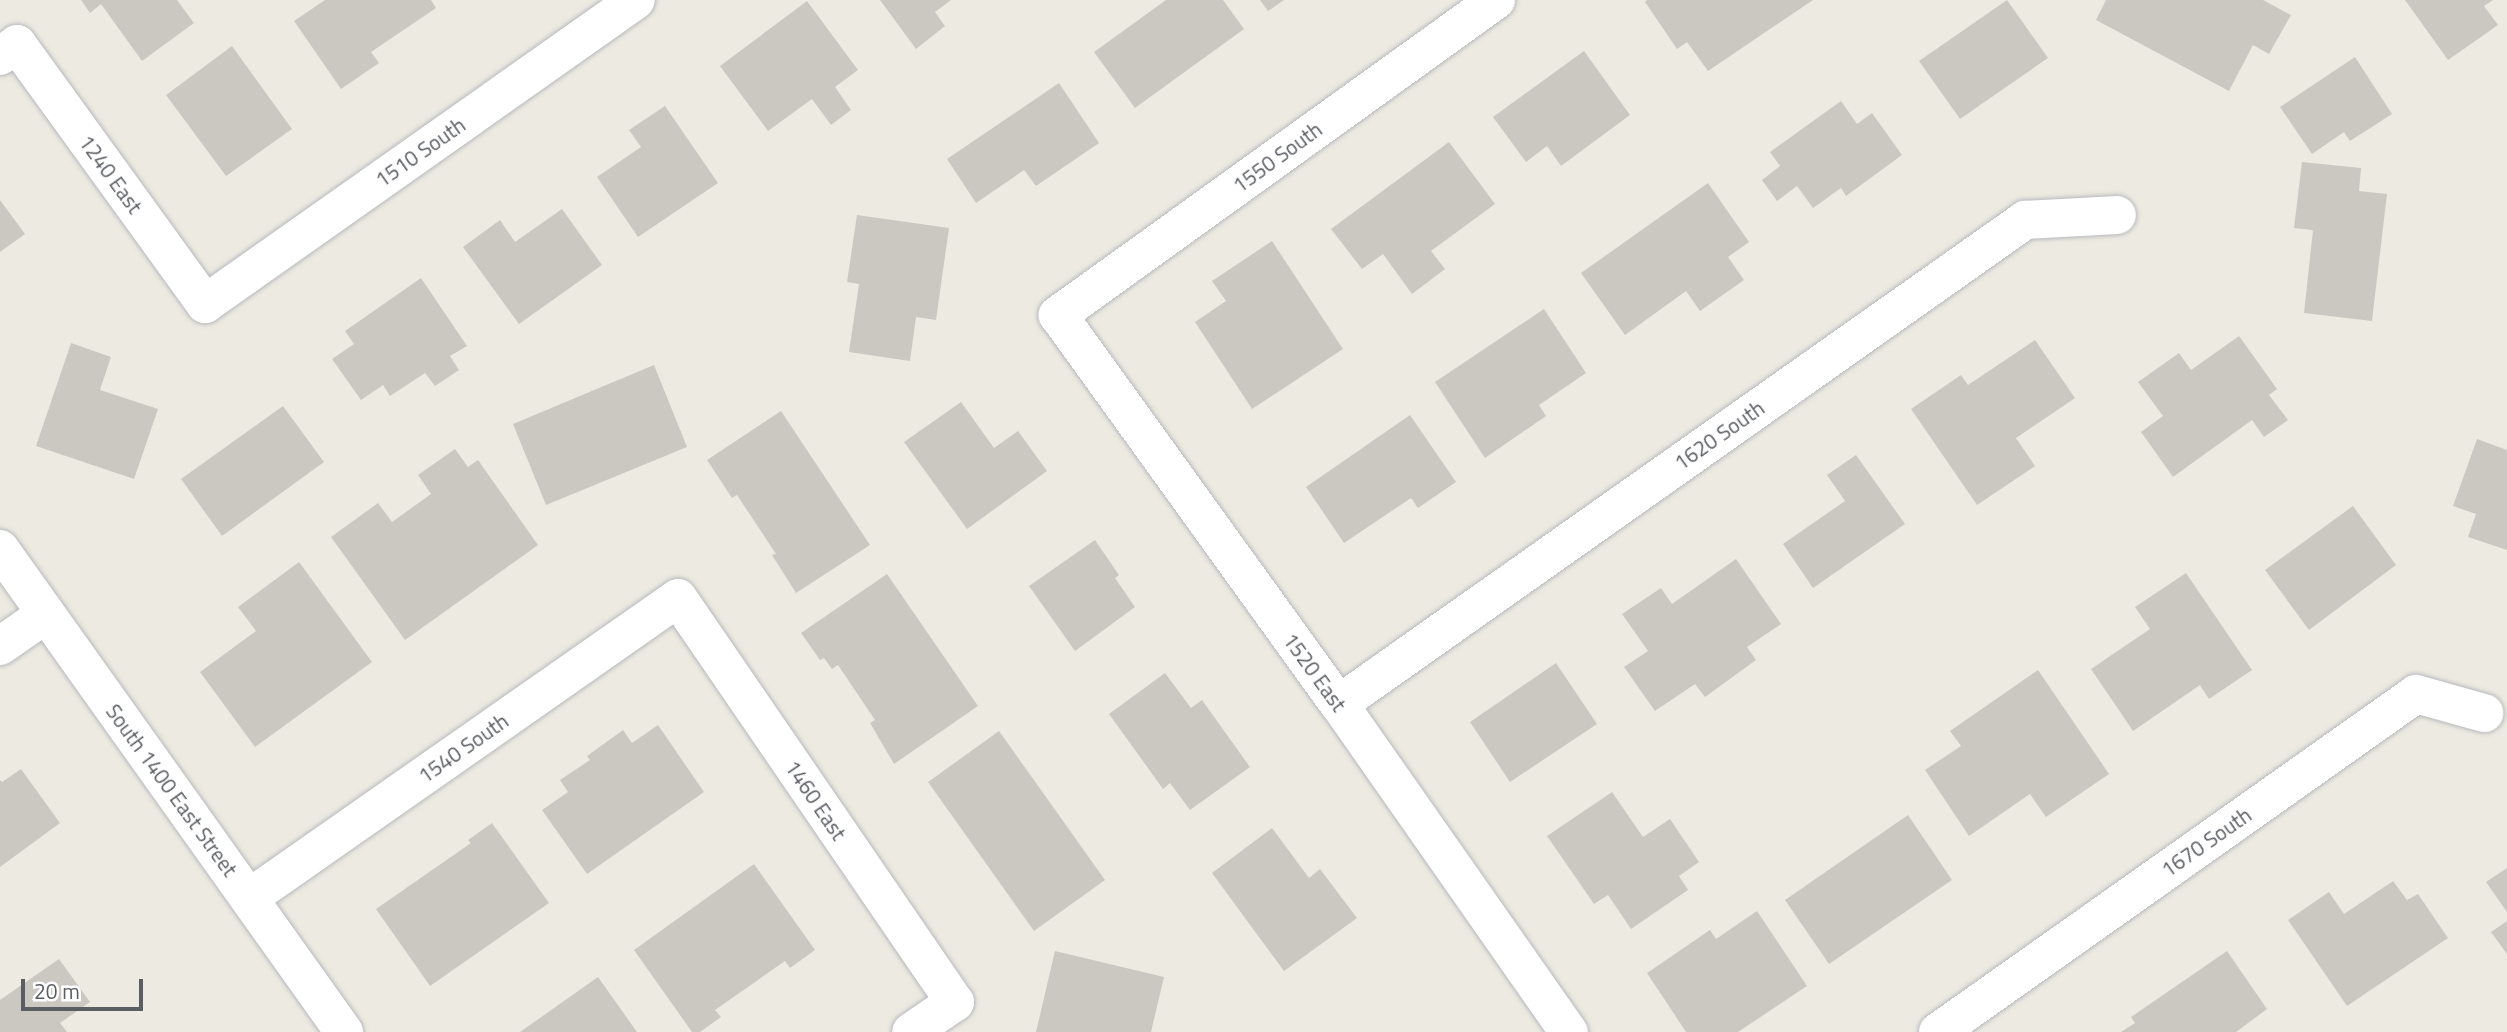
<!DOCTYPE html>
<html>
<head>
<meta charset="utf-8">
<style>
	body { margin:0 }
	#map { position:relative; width:2507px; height:1032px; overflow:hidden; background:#edebe1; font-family:"Titillium Web",sans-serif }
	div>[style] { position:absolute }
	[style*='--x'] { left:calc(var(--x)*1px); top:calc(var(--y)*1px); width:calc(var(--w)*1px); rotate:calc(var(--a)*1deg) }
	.building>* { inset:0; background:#cac8c0 }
	.roads { filter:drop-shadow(0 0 2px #b7b9be) drop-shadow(0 0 2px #b7b9be) }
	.minor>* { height:38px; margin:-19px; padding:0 19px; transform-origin:19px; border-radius:19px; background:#fff }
	.tertiary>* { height:38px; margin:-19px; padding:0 19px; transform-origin:19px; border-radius:19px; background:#fff }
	span { translate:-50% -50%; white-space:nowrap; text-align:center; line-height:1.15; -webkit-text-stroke:5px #fff; paint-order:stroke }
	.street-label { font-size:21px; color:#5a5d62 }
	.scale { position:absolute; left:21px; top:979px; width:122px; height:32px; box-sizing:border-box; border:4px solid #5a5d62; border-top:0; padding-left:9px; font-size:21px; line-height:24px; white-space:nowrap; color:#5a5d62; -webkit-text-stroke:5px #fff; paint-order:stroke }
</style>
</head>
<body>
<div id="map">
	<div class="building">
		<div style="clip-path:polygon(81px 0,177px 0,194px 23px,142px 61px,101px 4px,90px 13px)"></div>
		<div style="clip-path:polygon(325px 0,431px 0,436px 8px,371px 52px,379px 63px,341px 89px,294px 21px)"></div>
		<div style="clip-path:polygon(880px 0,951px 0,935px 12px,945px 26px,916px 49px)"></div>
		<div style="clip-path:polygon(1166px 0,1223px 0,1244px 29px,1135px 108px,1094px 52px)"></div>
		<div style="clip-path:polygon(1260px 0,1284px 0,1268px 11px)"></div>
		<div style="clip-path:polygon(1647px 0,1813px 0,1708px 71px,1687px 42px,1677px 49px,1645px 2px)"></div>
		<div style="clip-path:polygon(2007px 0,2048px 58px,1960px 119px,1919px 61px)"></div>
		<div style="clip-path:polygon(2106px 0,2263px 0,2291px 15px,2269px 54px,2253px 45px,2229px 91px,2096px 20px)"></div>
		<div style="clip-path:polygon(2405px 0,2493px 0,2484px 6px,2498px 25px,2448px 60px)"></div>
		<div style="clip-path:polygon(807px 1px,858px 70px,835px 87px,851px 110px,831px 125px,812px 99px,768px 131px,720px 66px)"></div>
		<div style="clip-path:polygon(232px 46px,292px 129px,226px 176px,166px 95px)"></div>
		<div style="clip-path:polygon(1584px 51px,1630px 115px,1561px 166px,1547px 146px,1526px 162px,1493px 117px)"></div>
		<div style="clip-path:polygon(2355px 57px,2392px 114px,2350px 141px,2344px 132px,2312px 154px,2280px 107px)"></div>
		<div style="clip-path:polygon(1059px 83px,1099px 143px,1036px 186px,1024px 170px,976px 203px,947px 159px)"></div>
		<div style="clip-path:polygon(1841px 101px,1857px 124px,1872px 113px,1902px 155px,1846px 196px,1841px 188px,1813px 208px,1797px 186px,1777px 201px,1762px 180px,1780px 166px,1770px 152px)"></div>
		<div style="clip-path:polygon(665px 106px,718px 183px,638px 237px,597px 177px,641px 147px,629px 130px)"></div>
		<div style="clip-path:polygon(1449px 142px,1495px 204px,1431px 251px,1445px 269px,1412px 294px,1383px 254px,1362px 269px,1331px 229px)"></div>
		<div style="clip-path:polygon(2302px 162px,2361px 168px,2359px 191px,2387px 194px,2372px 321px,2304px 313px,2313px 230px,2294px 228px)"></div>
		<div style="clip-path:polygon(1708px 183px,1749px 242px,1728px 257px,1744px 280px,1700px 311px,1686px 291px,1625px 335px,1581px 273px)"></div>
		<div style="clip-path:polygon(0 200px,25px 234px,0 252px)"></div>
		<div style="clip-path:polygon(562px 209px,602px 265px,519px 324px,463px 247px,500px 220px,515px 242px)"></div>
		<div style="clip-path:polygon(857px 215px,949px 228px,936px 320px,916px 317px,910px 361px,849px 352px,859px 284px,847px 282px)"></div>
		<div style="clip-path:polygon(1272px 241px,1343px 349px,1252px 409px,1195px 322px,1226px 301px,1212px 281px)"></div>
		<div style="clip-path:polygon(421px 278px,467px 346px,450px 356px,459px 370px,435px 386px,425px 373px,390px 396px,383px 385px,361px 400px,332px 359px,354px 344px,345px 331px)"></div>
		<div style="clip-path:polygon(1544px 309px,1586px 373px,1539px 405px,1546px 416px,1485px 458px,1435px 382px)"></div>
		<div style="clip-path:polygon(2239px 336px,2277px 389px,2269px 395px,2288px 420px,2264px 437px,2252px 420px,2173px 477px,2141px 432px,2163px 416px,2138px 382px,2179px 353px,2191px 370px)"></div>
		<div style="clip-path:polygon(2035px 340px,2075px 398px,2016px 438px,2035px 466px,1977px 505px,1911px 409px,1961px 375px,1968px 385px)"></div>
		<div style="clip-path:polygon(71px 343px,111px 357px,100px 390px,158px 409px,134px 479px,36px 446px)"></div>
		<div style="clip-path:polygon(654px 365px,687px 447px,546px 505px,513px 424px)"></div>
		<div style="clip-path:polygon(961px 402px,994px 448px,1018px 431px,1047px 471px,967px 529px,904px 442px)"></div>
		<div style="clip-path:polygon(283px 406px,324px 462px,222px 536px,181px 479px)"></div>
		<div style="clip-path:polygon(781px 411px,870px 545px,796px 593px,772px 555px,776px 554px,737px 495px,732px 498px,707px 460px)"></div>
		<div style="clip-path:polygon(1410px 415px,1456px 482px,1418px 508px,1411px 498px,1344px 543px,1306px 487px)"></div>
		<div style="clip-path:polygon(2477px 439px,2507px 450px,2507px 550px,2468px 537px,2476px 514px,2453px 506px)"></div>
		<div style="clip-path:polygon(455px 449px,468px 467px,478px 460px,538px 545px,405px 640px,331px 537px,378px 503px,392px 522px,431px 494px,418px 475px)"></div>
		<div style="clip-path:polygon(1856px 455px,1905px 524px,1813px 588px,1783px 544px,1845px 501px,1827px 475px)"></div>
		<div style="clip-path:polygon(2353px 506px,2396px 565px,2309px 630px,2265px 570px)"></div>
		<div style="clip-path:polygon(1095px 540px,1119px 575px,1115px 578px,1135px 607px,1075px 651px,1029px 586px)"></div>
		<div style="clip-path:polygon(1736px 559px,1781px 624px,1747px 647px,1756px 660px,1705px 697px,1695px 684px,1655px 711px,1624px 667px,1648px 651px,1622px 614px,1661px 588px,1672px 604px)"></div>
		<div style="clip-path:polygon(299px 562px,372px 662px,255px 747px,200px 672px,256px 631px,238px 607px)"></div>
		<div style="clip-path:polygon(2186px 573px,2252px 670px,2209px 699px,2200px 685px,2133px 731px,2091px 669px,2150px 629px,2135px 607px)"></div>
		<div style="clip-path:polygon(887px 574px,978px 706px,894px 764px,870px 723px,875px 720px,838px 665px,832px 669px,824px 658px,820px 660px,801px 633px)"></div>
		<div style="clip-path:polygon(1556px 663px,1597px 724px,1510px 782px,1470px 722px)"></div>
		<div style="clip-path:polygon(2038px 670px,2109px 774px,2046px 817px,2030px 794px,1969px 836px,1925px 770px,1961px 746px,1950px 731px)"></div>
		<div style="clip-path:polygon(1165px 673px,1191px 708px,1202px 700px,1250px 767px,1190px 810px,1170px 783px,1163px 789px,1109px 714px)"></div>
		<div style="clip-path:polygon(658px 725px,704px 792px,587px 874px,542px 810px,568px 792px,560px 780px,590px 760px,587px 756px,623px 730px,632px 743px)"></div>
		<div style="clip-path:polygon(999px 731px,1105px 880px,1034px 931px,928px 782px)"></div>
		<div style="clip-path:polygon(21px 769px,60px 823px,0 867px,0 780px,2px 782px)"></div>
		<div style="clip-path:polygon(1612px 792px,1643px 837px,1670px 819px,1699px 862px,1679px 876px,1688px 890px,1631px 929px,1608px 895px,1594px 904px,1547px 836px)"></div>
		<div style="clip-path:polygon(1908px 815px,1952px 880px,1829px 964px,1785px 900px)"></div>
		<div style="clip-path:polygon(492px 823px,549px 903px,430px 986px,376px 909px,471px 843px,468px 840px)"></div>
		<div style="clip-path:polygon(1272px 828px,1309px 878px,1320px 869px,1357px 918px,1284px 971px,1212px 873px)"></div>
		<div style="clip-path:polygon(754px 864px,815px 950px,790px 968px,785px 961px,715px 1010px,721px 1017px,700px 1032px,692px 1032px,634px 950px)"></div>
		<div style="clip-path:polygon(2507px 868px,2507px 912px,2486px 882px)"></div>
		<div style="clip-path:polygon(2393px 881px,2407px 900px,2418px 894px,2448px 938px,2347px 1006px,2288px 920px,2329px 892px,2344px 914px)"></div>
		<div style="clip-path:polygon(1757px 911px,1807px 986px,1738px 1032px,1686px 1032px,1647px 973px,1710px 930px,1716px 939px)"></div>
		<div style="clip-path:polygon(2507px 921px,2507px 954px,2491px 932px)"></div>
		<div style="clip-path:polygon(1055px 951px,1164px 977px,1151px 1032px,1036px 1032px)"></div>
		<div style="clip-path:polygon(2227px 951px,2267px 1009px,2236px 1032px,2121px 1032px,2135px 1023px,2131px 1017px)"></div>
		<div style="clip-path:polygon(59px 959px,90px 1002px,60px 1023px,67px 1032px,0 1032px,0 1000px)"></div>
		<div style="clip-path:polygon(598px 977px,637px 1032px,520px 1032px)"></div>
	</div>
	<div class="roads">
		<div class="minor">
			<div style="--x:1496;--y:0;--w:540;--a:144.28"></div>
			<div style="--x:1058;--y:315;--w:480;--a:54.2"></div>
			<div style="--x:1339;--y:704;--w:401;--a:55"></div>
			<div style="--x:0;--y:56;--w:21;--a:-35"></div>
			<div style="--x:17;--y:44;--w:321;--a:54.1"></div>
			<div style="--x:205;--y:304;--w:527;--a:-35.2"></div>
			<div style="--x:0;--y:646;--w:56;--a:-34.8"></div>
			<div style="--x:1339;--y:704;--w:840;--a:-35.2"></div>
			<div style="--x:2025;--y:220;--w:92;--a:-3.1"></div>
			<div style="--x:249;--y:898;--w:523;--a:-34.97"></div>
			<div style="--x:678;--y:598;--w:490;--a:55.6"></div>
			<div style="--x:955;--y:1002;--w:53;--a:145.7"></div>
			<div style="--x:1938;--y:1032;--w:585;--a:-35.26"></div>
			<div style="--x:2416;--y:694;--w:71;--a:15.6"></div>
		</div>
		<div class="tertiary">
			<div style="--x:0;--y:549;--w:593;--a:54.54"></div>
		</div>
	</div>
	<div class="street-label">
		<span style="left:420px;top:152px;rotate:-35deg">1510 South</span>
		<span style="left:1277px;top:157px;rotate:-36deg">1550 South</span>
		<span style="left:111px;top:174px;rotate:54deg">1240 East</span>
		<span style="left:1719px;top:435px;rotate:-35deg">1620 South</span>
		<span style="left:1315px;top:672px;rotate:54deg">1520 East</span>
		<span style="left:463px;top:748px;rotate:-35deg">1540 South</span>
		<span style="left:172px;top:790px;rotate:54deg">South 1400 East Street</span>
		<span style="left:816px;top:800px;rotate:56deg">1460 East</span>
		<span style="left:2206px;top:842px;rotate:-35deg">1670 South</span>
	</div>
	<div class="scale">20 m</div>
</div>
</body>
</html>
